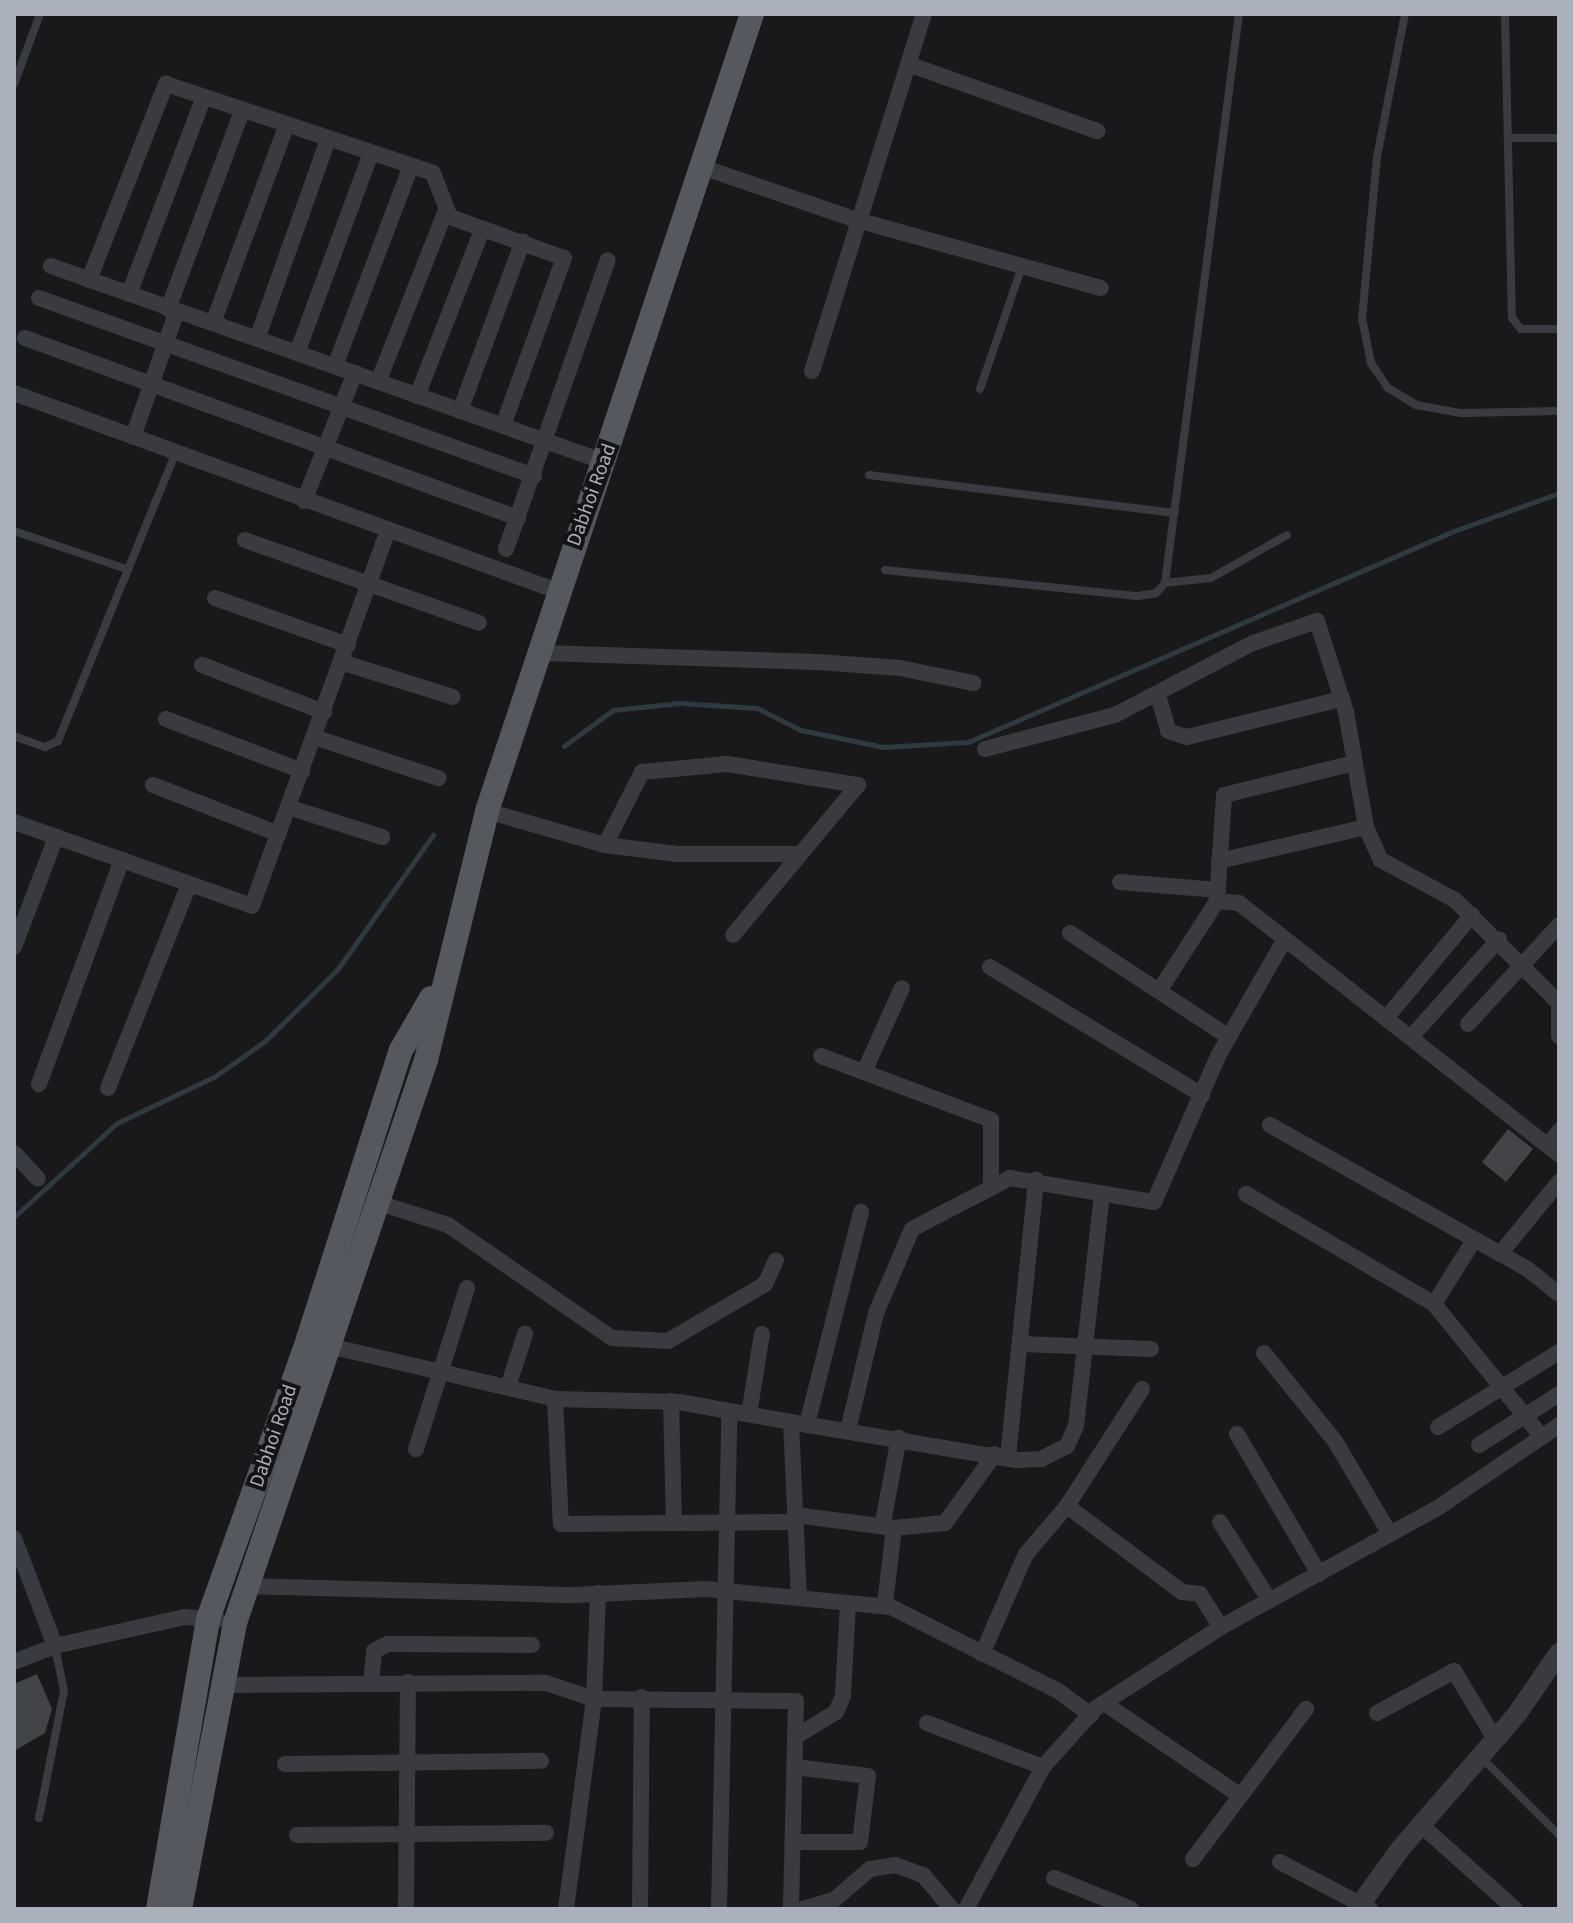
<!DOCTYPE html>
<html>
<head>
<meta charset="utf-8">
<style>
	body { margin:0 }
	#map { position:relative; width:1573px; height:1923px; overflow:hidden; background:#19191b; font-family:"Source Sans 3",sans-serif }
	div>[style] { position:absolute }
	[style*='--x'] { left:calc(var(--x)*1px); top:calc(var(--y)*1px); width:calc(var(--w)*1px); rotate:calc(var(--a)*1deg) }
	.stream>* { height:5px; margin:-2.5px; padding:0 2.5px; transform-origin:2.5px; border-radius:2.5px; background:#2e3940 }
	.building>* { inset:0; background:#434448 }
	.service>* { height:8px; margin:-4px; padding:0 4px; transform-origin:4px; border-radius:4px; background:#3a3b41 }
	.minor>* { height:16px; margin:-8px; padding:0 8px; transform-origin:8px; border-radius:8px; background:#3a3b41 }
	.tertiary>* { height:20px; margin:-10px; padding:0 10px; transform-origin:10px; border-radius:10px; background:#3a3b41 }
	.primary>* { height:24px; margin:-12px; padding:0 12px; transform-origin:12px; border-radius:12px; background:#565860 }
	span { translate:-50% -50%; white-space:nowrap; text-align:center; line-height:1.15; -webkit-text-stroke:8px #141416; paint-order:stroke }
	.street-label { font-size:20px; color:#abb1bc }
	.frame { position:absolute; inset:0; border:16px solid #abb1bc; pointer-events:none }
</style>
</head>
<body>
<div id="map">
	<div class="stream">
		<div style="--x:564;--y:746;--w:61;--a:-36.3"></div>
		<div style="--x:613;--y:710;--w:67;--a:-6"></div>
		<div style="--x:680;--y:703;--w:77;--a:3.7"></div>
		<div style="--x:757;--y:708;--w:49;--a:26.6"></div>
		<div style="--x:801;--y:730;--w:84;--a:11.7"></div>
		<div style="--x:883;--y:747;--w:85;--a:-3.4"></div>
		<div style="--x:968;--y:742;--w:530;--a:-23.47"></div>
		<div style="--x:1454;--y:531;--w:112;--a:-19.9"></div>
		<div style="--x:14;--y:1217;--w:139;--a:-42.4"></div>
		<div style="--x:117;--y:1123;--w:107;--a:-25.4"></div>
		<div style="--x:214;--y:1077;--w:62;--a:-35.2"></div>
		<div style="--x:265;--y:1041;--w:101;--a:-44.6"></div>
		<div style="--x:337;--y:970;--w:166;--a:-54.6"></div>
	</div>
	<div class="building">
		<div style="clip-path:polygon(1508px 1129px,1533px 1149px,1506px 1182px,1482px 1162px)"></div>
		<div style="clip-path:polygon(37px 1674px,52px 1709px,45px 1733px,14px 1751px,14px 1684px)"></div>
	</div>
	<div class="service">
		<div style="--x:1405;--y:14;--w:146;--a:101.1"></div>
		<div style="--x:1377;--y:157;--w:162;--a:95.3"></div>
		<div style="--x:1362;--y:318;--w:46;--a:78.7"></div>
		<div style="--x:1371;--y:363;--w:30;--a:56"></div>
		<div style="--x:1388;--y:388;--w:33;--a:31"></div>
		<div style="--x:1416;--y:405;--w:46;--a:10.1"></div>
		<div style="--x:1461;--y:413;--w:98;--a:-1.2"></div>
		<div style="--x:1505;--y:14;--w:304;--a:88.7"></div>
		<div style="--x:1512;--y:318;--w:14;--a:51"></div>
		<div style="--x:1521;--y:329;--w:38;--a:0"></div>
		<div style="--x:14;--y:84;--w:75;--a:-69.6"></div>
		<div style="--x:1508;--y:138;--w:51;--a:0"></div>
		<div style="--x:980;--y:389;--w:130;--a:-71.1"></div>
		<div style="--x:869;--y:475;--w:308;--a:7.1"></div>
		<div style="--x:14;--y:531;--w:121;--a:18.7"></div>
		<div style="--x:885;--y:570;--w:254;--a:5.9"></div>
		<div style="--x:1138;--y:596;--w:18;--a:-9"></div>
		<div style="--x:1156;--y:593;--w:13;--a:-48"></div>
		<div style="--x:1165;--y:583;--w:574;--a:-82.59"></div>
		<div style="--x:1165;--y:583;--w:46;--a:-6.2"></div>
		<div style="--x:1211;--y:578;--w:87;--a:-29.5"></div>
		<div style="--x:14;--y:736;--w:33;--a:20"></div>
		<div style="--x:45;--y:747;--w:14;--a:-25"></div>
		<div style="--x:58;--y:741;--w:309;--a:-67.8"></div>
		<div style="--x:1481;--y:1757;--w:110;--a:45"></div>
		<div style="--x:39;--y:1818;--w:129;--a:-78.9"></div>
		<div style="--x:64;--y:1691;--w:45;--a:-101.6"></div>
	</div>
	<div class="minor">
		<div style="--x:908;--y:64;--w:201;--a:19.5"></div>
		<div style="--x:699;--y:166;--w:167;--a:18.9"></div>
		<div style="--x:857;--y:220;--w:253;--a:15.6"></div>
		<div style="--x:51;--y:266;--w:588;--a:19.48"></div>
		<div style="--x:89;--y:280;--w:211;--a:-68.6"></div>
		<div style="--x:166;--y:84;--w:281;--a:18.4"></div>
		<div style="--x:433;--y:173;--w:47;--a:68.9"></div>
		<div style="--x:450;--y:217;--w:121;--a:19.8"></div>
		<div style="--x:564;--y:258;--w:179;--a:110"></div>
		<div style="--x:129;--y:294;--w:211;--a:-69.2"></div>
		<div style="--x:39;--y:298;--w:526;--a:19.78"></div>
		<div style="--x:168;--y:309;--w:211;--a:-69.5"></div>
		<div style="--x:213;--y:323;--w:209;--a:-69.6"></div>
		<div style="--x:25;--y:338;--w:525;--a:20.06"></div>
		<div style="--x:257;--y:339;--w:211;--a:-70.4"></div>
		<div style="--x:297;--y:353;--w:213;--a:-69.7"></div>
		<div style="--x:335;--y:366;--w:214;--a:-69.2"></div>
		<div style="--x:812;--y:371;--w:374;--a:-72.6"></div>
		<div style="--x:378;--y:382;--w:182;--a:-68.4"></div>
		<div style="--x:14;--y:393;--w:578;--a:20.03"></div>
		<div style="--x:417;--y:396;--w:180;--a:-68.6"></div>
		<div style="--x:460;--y:411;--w:181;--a:-69.7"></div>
		<div style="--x:133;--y:437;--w:133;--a:-70.8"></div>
		<div style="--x:304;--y:501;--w:138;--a:-68.3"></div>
		<div style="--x:245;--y:540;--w:248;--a:19.5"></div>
		<div style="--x:506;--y:549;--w:306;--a:-70.6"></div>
		<div style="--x:215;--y:598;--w:141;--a:19.5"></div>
		<div style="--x:542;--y:653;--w:275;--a:1.9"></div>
		<div style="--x:817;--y:662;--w:83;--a:4.1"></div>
		<div style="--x:900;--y:668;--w:75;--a:11.6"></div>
		<div style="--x:341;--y:662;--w:117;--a:17.4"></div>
		<div style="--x:202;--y:665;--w:131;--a:21.1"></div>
		<div style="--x:1158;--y:695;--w:37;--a:74"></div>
		<div style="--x:1168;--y:731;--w:20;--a:18"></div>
		<div style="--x:1187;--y:737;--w:160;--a:-13.8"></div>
		<div style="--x:166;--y:719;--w:146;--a:20.9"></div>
		<div style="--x:314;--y:737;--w:131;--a:18.3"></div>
		<div style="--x:985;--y:749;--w:134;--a:-14.7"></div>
		<div style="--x:1115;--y:715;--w:156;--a:-27.6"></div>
		<div style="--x:1253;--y:643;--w:68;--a:-19"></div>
		<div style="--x:1317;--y:621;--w:96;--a:72.3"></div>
		<div style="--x:1346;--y:712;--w:117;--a:80.1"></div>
		<div style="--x:1366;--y:827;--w:36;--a:66"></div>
		<div style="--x:1381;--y:860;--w:84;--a:28.4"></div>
		<div style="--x:1455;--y:900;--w:146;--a:44.7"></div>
		<div style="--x:153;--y:785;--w:135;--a:21.3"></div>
		<div style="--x:288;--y:807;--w:99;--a:17.7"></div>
		<div style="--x:487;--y:811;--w:123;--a:16.1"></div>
		<div style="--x:605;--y:845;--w:82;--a:-63.1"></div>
		<div style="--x:642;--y:772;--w:85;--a:-5.4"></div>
		<div style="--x:727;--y:764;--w:133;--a:9.1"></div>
		<div style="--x:858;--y:785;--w:195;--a:129.8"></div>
		<div style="--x:14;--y:822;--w:252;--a:19.4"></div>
		<div style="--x:252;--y:906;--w:399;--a:-70.1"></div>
		<div style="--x:605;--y:845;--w:73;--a:7.1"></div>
		<div style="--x:677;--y:854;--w:123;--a:0"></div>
		<div style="--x:1219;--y:861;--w:151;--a:-13"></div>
		<div style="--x:1120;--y:882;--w:98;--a:4.7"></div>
		<div style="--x:1217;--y:901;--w:106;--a:-86.2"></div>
		<div style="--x:1224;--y:795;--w:134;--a:-13.8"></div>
		<div style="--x:1070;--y:933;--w:190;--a:33.2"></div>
		<div style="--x:14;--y:947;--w:118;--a:-69.1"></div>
		<div style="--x:990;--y:967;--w:248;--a:31.1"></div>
		<div style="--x:1159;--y:991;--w:107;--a:-57.2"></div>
		<div style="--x:1217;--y:901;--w:22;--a:5"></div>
		<div style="--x:1239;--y:903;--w:58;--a:38"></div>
		<div style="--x:1559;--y:1007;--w:29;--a:90"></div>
		<div style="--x:1387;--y:1017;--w:133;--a:-50.2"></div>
		<div style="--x:1468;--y:1024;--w:134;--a:-47.4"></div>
		<div style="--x:1412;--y:1036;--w:130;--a:-48.1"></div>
		<div style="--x:821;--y:1056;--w:182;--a:20.6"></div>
		<div style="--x:991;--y:1120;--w:68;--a:90"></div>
		<div style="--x:864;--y:1072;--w:92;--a:-65.7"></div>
		<div style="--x:39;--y:1084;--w:239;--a:-69.7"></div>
		<div style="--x:108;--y:1088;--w:219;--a:-68.3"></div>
		<div style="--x:1270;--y:1125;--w:293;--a:29.2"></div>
		<div style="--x:1526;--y:1268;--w:42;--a:38.2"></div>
		<div style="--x:1548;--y:1146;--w:19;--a:-54"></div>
		<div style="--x:14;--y:1153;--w:35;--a:47"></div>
		<div style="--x:1246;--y:1194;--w:218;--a:30.3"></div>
		<div style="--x:1434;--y:1304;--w:171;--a:50.9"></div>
		<div style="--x:376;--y:1202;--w:76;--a:17.7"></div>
		<div style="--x:448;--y:1225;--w:199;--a:34.6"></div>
		<div style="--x:612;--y:1338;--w:56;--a:3.1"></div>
		<div style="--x:668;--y:1341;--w:113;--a:-30.4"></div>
		<div style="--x:765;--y:1284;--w:26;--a:-65"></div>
		<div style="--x:1500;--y:1254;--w:93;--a:-50.7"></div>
		<div style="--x:1434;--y:1304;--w:75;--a:-58"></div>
		<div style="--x:321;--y:1344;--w:240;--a:13.2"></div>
		<div style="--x:555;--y:1399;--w:124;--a:1.4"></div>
		<div style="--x:679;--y:1402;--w:114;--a:10.1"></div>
		<div style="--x:791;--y:1422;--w:176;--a:87.4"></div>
		<div style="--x:1021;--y:1344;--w:130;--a:2.2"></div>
		<div style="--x:1264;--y:1353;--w:113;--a:51.1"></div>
		<div style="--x:1335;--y:1441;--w:108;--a:59.4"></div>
		<div style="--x:508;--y:1387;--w:56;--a:-72.2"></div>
		<div style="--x:555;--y:1399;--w:125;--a:87.3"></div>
		<div style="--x:561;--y:1524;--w:234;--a:-0.5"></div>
		<div style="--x:671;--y:1401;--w:119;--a:88.6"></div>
		<div style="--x:749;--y:1414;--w:81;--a:-80.8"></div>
		<div style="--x:791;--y:1422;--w:228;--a:9.6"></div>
		<div style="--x:1016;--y:1460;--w:25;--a:-2"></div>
		<div style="--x:1041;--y:1459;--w:29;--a:-27"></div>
		<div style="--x:1067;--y:1446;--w:22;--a:-66"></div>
		<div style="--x:1076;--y:1426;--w:234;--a:-83.6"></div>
		<div style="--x:807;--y:1424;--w:219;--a:-75.7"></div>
		<div style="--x:1438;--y:1427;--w:142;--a:-31.8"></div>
		<div style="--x:848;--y:1430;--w:120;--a:-76.5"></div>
		<div style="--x:876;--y:1313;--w:91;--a:-66.8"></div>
		<div style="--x:912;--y:1229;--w:110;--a:-27.5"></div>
		<div style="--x:1010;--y:1178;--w:146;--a:9.5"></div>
		<div style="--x:1154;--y:1202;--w:159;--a:-66.3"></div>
		<div style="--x:1218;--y:1056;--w:135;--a:-60.2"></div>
		<div style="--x:1285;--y:939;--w:349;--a:38.2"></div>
		<div style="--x:1237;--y:1434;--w:162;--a:59.6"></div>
		<div style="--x:1479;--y:1445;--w:95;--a:-32.5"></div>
		<div style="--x:416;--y:1449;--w:169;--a:-72.4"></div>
		<div style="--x:1008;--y:1457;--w:279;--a:-84.2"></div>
		<div style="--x:1067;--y:1506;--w:144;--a:36.8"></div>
		<div style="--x:1182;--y:1592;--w:18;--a:6"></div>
		<div style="--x:1200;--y:1594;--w:39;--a:58"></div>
		<div style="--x:795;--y:1515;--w:100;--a:7.5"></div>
		<div style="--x:894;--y:1528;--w:77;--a:96.8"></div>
		<div style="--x:885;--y:1604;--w:194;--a:26.7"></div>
		<div style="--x:1058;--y:1691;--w:41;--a:36"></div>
		<div style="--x:883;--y:1522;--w:86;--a:-79.3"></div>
		<div style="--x:1220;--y:1522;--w:93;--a:57.7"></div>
		<div style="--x:894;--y:1528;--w:51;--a:-5.6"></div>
		<div style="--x:945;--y:1523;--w:85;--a:-54.1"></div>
		<div style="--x:14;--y:1538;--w:116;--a:69.2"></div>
		<div style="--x:55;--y:1646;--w:133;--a:-12.6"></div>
		<div style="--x:185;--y:1617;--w:33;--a:5"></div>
		<div style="--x:247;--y:1586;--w:327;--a:1.6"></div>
		<div style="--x:574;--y:1595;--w:132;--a:-2.6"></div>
		<div style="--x:706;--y:1589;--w:183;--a:5.6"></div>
		<div style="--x:982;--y:1654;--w:109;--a:-66.3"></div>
		<div style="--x:1026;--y:1554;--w:63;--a:-49.5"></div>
		<div style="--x:1067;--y:1506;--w:139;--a:-57.3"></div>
		<div style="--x:14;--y:1662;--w:44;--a:-21.3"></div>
		<div style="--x:371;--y:1682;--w:31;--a:-84"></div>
		<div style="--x:374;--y:1651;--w:16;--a:-27"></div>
		<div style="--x:388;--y:1644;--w:144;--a:0.4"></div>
		<div style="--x:223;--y:1685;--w:323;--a:-0.4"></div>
		<div style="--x:546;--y:1683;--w:51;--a:18.4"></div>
		<div style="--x:594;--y:1699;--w:202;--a:0.6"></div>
		<div style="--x:796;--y:1701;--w:208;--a:91.4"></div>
		<div style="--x:1104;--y:1703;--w:162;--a:34.2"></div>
		<div style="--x:1377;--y:1713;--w:88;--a:-28.6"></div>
		<div style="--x:1454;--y:1671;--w:79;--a:58.9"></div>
		<div style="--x:927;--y:1723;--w:124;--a:20.8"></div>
		<div style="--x:795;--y:1737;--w:48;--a:-31.4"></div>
		<div style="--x:836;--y:1712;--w:17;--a:-66"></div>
		<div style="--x:843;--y:1696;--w:93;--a:-86.9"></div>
		<div style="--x:285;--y:1764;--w:256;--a:-0.7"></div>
		<div style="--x:1421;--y:1825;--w:126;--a:41.8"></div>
		<div style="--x:297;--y:1835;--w:249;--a:-0.5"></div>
		<div style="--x:793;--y:1842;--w:67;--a:0"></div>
		<div style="--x:860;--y:1842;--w:66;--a:-83.1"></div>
		<div style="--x:868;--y:1776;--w:74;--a:-173"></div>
		<div style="--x:1193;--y:1859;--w:188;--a:-53"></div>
		<div style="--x:1280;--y:1862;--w:102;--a:27.6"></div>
		<div style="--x:1054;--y:1878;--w:83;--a:21.9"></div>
		<div style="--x:406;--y:1909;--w:227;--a:-89.5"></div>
		<div style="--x:566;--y:1909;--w:212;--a:-82.4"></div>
		<div style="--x:594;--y:1699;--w:106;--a:-87.8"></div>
		<div style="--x:640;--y:1909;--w:212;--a:-89.5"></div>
		<div style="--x:719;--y:1909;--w:498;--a:-88.8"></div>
		<div style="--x:803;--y:1909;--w:34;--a:-17"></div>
		<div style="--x:835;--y:1899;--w:46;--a:-40.6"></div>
		<div style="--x:870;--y:1869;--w:25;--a:-9"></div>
		<div style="--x:895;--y:1865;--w:30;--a:20"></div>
		<div style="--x:923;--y:1875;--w:45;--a:49.5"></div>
		<div style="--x:966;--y:1909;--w:162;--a:-61.5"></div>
		<div style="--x:1043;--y:1767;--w:79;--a:-48.1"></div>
		<div style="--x:1096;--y:1708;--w:149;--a:-32.9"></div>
		<div style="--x:1221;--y:1627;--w:249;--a:-28.8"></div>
		<div style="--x:1439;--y:1507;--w:145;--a:-34.3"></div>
	</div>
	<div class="tertiary">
		<div style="--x:1357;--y:1909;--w:75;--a:-54.2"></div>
		<div style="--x:1401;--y:1848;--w:177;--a:-49.1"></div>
		<div style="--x:1517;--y:1714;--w:74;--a:-55.5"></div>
	</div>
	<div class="primary">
		<div style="--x:158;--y:1909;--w:294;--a:-80.2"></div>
		<div style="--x:208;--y:1619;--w:297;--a:-70.3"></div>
		<div style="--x:308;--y:1339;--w:304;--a:-72.2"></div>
		<div style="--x:401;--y:1050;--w:60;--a:-60"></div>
		<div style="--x:180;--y:1909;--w:291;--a:-79.1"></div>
		<div style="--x:235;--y:1623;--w:595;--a:-71.26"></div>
		<div style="--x:426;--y:1060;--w:256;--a:-76.2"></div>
		<div style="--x:487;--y:811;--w:840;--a:-71.61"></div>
	</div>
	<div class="street-label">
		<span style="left:592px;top:495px;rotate:-70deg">Dabhoi Road</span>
		<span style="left:274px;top:1436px;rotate:-71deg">Dabhoi Road</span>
	</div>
	<div class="frame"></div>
</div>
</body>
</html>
